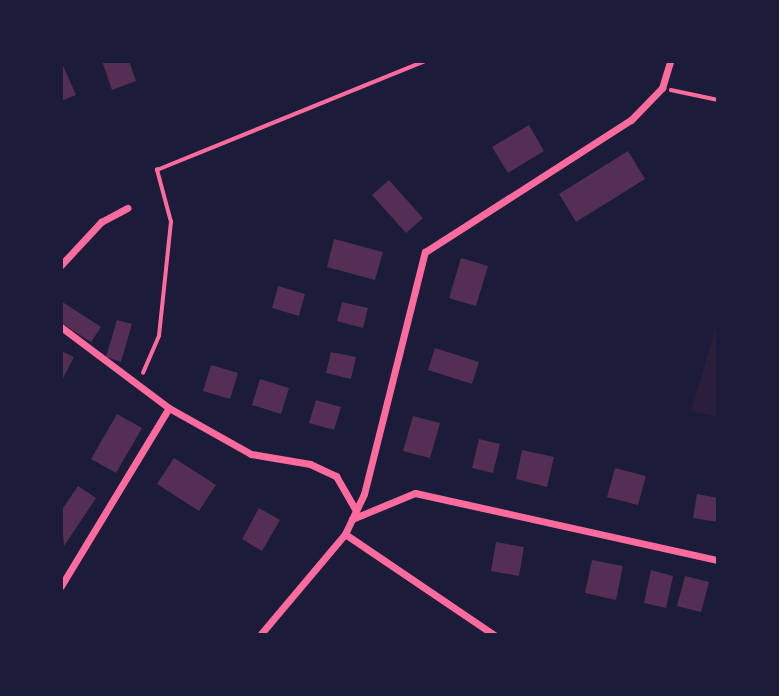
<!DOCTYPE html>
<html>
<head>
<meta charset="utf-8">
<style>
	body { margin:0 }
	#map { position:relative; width:779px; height:696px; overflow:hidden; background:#1b1b3a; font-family:"Fira Sans",sans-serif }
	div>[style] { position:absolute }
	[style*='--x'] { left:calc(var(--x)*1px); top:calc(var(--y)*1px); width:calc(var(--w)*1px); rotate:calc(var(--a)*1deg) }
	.green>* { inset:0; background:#2a1e3b }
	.building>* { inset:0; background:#542f53 }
	.path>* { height:3.5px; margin:-1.75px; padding:0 1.75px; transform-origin:1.75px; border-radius:1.75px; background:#ff6b9d }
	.minor>* { height:7px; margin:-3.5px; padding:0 3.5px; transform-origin:3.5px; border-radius:3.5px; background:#ff6b9d }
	span { translate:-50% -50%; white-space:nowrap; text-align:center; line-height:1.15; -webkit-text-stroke:6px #1b1b3a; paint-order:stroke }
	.frame { position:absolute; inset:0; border:63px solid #1b1b3a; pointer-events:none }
</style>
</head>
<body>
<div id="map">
	<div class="green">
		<div style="clip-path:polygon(718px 320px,718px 417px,691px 411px)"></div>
	</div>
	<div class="building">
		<div style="clip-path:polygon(61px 61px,76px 95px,61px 101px)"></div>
		<div style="clip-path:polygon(102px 61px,129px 61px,136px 81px,112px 90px)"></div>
		<div style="clip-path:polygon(529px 125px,544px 151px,508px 173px,492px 147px)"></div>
		<div style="clip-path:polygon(628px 151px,645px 179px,576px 222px,559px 194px)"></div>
		<div style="clip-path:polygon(389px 180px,423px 218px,406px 233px,372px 195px)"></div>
		<div style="clip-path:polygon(334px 239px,383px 252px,375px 280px,327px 267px)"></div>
		<div style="clip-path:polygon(461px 258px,488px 266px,476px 306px,449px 298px)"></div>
		<div style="clip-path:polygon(278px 286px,305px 294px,299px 316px,272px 308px)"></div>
		<div style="clip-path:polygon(61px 301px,101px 327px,91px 342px,61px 323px)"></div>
		<div style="clip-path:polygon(342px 302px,368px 308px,363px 328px,337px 321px)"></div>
		<div style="clip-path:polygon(117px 320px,132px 324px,121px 362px,106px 357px)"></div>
		<div style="clip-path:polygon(435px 348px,479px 362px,472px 384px,428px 370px)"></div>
		<div style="clip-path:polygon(61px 351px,74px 357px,61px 382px)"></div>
		<div style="clip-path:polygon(331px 352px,356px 357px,351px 379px,326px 373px)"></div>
		<div style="clip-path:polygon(211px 365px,238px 373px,230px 399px,203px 391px)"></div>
		<div style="clip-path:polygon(260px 379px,289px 388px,281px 414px,252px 405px)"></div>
		<div style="clip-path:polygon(316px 400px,341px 407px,334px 430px,309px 423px)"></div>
		<div style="clip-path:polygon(117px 414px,142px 428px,116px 473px,91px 459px)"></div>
		<div style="clip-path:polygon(413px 416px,440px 423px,430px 458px,403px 451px)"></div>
		<div style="clip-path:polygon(479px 439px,500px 444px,493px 473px,472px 468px)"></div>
		<div style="clip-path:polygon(522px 450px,554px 457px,547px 487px,516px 479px)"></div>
		<div style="clip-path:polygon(174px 458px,216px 485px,199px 511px,157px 484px)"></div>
		<div style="clip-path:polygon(615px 468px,646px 476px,638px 505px,607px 497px)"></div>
		<div style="clip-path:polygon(78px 486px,96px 498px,64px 546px,61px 511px)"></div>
		<div style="clip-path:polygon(697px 494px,718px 498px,718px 522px,693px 518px)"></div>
		<div style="clip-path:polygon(259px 508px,280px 520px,262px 551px,242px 539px)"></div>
		<div style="clip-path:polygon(496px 542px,524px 547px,519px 576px,491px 571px)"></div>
		<div style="clip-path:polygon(592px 560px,623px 566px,616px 600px,585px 593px)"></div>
		<div style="clip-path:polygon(651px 570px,673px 576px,666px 608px,644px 603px)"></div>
		<div style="clip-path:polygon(685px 576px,709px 582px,701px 612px,677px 606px)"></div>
	</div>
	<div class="path">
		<div style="--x:671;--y:90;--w:48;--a:12"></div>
		<div style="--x:143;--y:373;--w:40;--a:-66.6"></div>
		<div style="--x:159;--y:336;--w:115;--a:-84"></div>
		<div style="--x:171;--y:222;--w:54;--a:-105.1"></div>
		<div style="--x:157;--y:170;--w:290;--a:-22.1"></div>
	</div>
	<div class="minor">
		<div style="--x:61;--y:265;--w:59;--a:-47.1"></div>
		<div style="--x:101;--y:222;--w:30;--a:-28"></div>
		<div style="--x:61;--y:327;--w:135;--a:36.9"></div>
		<div style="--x:169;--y:408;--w:94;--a:29.3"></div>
		<div style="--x:251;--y:454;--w:60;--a:9.6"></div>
		<div style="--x:310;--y:464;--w:29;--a:25"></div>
		<div style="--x:336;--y:476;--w:39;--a:60"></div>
		<div style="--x:352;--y:519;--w:68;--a:-22.4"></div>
		<div style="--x:415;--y:493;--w:310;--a:12.5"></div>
		<div style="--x:345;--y:534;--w:180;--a:34.1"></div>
		<div style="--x:61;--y:586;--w:208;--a:-58.8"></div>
		<div style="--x:260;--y:635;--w:132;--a:-49.9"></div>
		<div style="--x:345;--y:534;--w:44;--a:-64.6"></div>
		<div style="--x:364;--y:494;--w:250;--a:-75.9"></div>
		<div style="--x:425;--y:252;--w:245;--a:-32.7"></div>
		<div style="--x:631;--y:120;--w:45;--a:-45.9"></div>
		<div style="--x:662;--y:88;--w:28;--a:-73"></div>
	</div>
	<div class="frame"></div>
</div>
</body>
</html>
